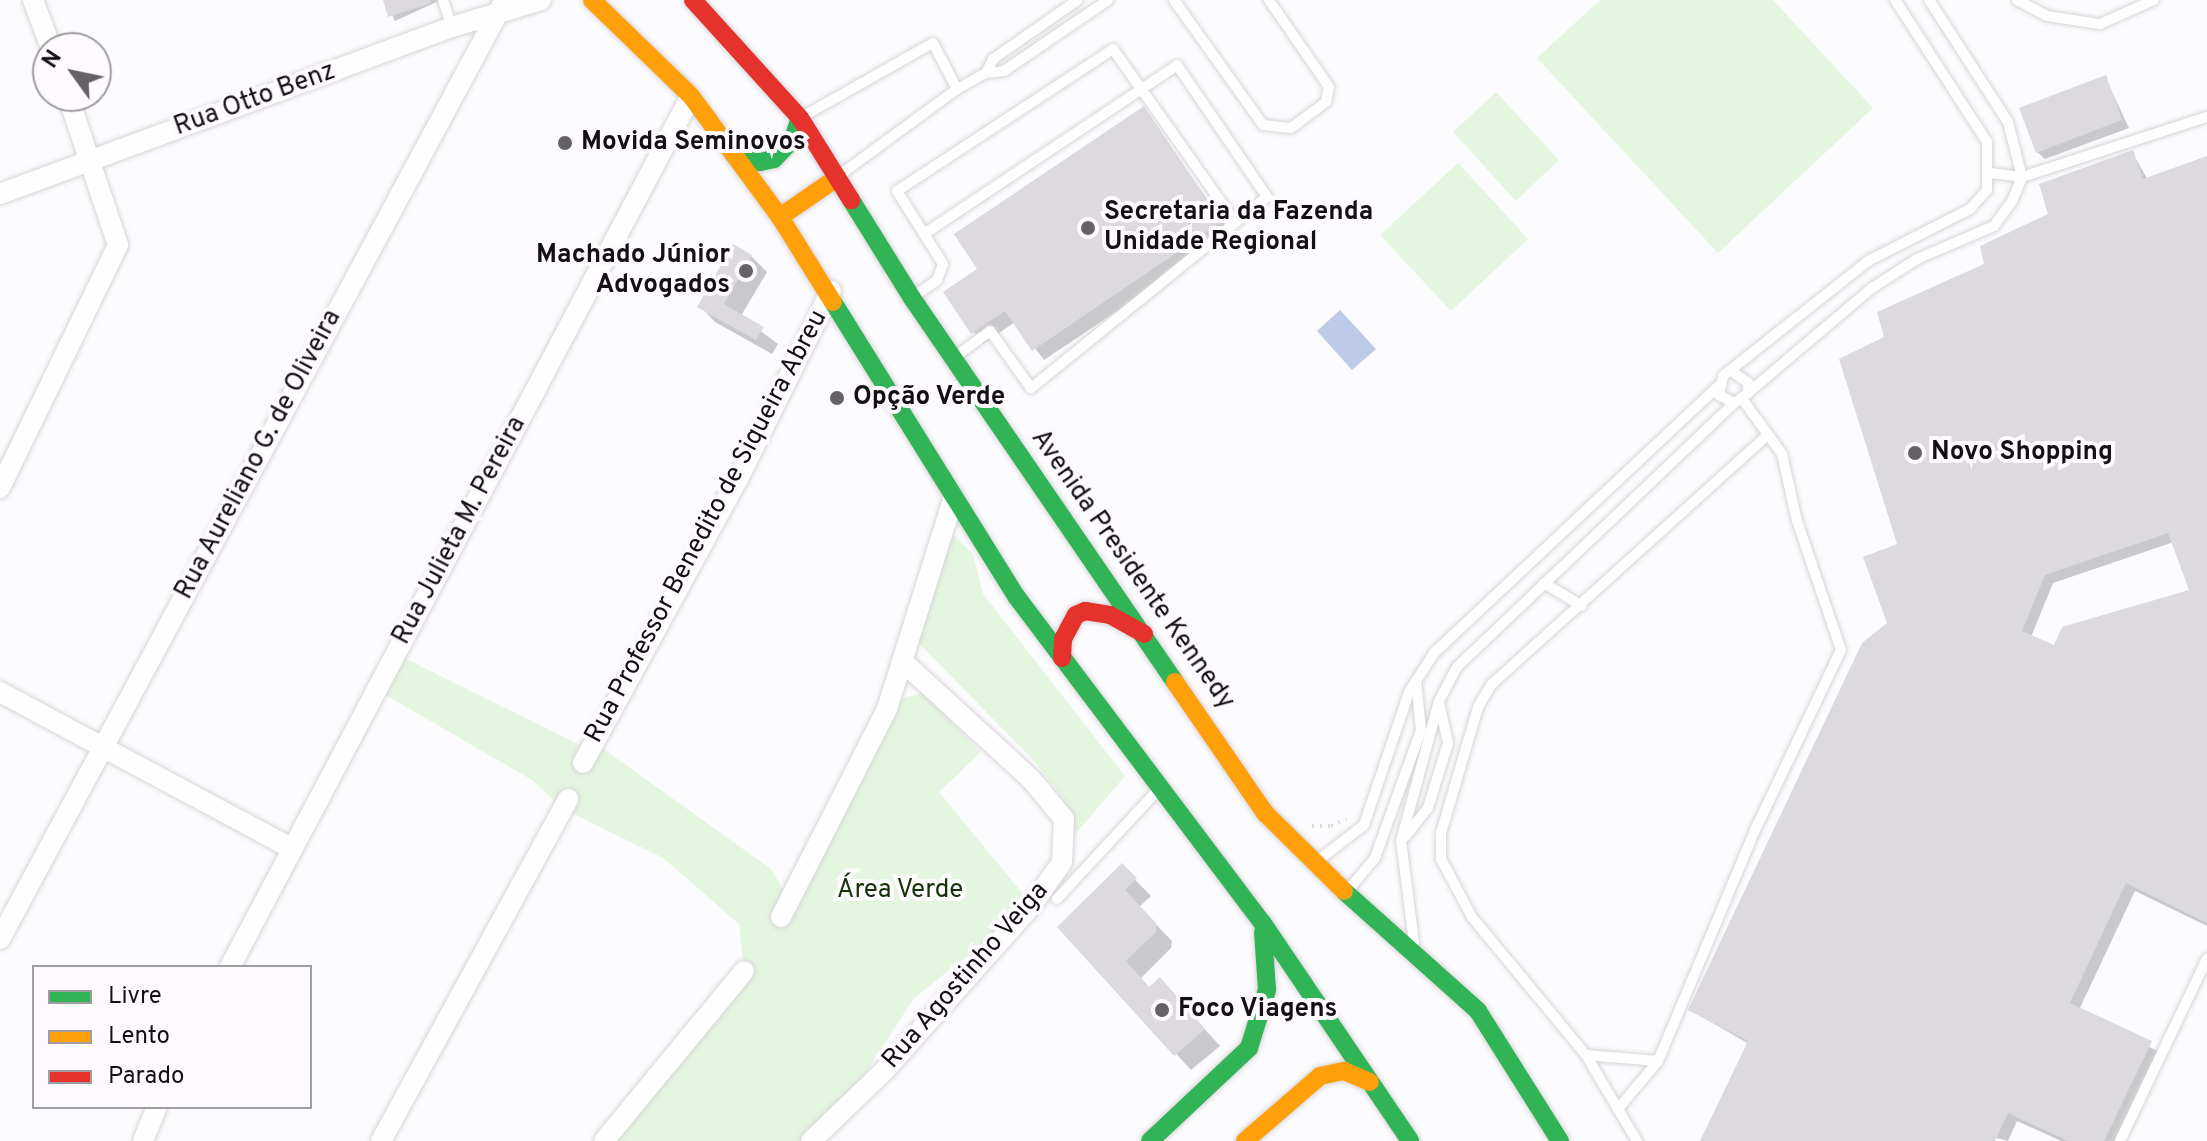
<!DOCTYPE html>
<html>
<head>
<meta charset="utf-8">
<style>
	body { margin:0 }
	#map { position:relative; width:2207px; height:1141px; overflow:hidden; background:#fcfbfd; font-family:Overpass,sans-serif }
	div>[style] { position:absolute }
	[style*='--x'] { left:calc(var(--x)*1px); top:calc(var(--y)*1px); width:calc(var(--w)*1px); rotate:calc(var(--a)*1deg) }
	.green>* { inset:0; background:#e5f6e0 }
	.water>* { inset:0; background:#bdcbe9 }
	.shadow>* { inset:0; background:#0003 }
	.building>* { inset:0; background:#dcd9df }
	.path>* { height:4px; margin-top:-2px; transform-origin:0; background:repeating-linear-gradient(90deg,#dddcdd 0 2px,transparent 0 8px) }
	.roads { filter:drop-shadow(0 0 2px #d8d4d8) drop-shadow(0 0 2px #d8d4d8) }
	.lane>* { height:10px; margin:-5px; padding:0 5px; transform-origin:5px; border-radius:5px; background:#fffeff }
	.street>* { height:20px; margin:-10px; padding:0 10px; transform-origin:10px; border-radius:10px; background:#fffeff }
	.fast>* { height:18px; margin:-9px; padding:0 9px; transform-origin:9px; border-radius:9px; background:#30b455 }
	.slow>* { height:18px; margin:-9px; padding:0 9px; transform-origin:9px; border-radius:9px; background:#ff9f0a }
	.jam>* { height:18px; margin:-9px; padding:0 9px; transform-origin:9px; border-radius:9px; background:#e5322d }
	.dots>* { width:22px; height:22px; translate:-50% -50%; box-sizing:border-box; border:4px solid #fdfafe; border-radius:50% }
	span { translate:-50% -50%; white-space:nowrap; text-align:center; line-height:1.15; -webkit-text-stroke:8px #fdfafe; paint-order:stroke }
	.street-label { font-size:26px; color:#140f15 }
	.poi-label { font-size:26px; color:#140f15; font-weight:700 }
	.left { translate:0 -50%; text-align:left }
	.right { translate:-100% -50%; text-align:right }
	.park-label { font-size:26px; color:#153209 }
	.legend { position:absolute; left:32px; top:965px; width:280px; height:144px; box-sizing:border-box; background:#fdfafe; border:2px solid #a09ca1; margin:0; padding:10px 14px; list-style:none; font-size:24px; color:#140f15 }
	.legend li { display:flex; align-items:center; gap:16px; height:40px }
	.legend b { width:40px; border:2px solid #a09ca1 }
	.north { position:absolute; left:32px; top:32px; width:80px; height:80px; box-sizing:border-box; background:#fdfafe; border:2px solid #a09ca1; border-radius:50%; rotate:303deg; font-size:22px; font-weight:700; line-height:32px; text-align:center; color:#140f15 }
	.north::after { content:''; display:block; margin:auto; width:28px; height:36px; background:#656266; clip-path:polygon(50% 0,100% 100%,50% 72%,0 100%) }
</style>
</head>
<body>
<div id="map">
	<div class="green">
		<div style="clip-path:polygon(1600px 0,1773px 0,1873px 108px,1718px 253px,1537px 58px)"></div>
		<div style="clip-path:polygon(1496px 92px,1559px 160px,1516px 201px,1453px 132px)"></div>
		<div style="clip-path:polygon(1458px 163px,1528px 239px,1451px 311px,1380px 235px)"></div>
		<div style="clip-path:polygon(955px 536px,973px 554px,983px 594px,1125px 776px,1071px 839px,1071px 820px,1062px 797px,1036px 763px,911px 635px,939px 543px)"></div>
		<div style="clip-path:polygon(396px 654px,590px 750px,602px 748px,771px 869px,792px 905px,892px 701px,923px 693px,981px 752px,939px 792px,1032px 905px,914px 998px,841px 1111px,803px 1141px,603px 1141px,744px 971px,739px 924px,663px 858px,562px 808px,532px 780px,377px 690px)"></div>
	</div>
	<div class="water">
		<div style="clip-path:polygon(1340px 310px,1376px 349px,1352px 370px,1317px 331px)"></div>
	</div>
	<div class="shadow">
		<div style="clip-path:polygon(385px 0,441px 0,395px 21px)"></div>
		<div style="clip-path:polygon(2105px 77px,2129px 128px,2045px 159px,2037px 152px)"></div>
		<div style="clip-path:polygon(1143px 109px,1232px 234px,1044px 360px,1015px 322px,983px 344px,945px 293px,980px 269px)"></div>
		<div style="clip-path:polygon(evenodd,2132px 152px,2148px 180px,2207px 158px,2207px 926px,2135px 891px,2079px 1010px,2159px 1052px,2116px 1141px,2061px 1141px,2017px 1121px,2008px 1141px,1989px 1136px,1987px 1141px,1703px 1141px,1749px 1044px,1690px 1010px,1889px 623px,1900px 545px,1886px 338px,2132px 152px,2174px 542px,2192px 592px,2055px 648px,2031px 637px,2053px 583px,2174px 542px)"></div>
		<div style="clip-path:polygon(751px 256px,767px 272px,741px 316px,778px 344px,772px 354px,715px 322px,700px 306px)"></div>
		<div style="clip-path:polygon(1122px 866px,1151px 896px,1139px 907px,1172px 941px,1171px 948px,1141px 978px,1150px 989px,1160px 980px,1220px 1046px,1191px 1070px,1060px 927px)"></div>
	</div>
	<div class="building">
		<div style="clip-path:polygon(383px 0,430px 0,431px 3px,388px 17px)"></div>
		<div style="clip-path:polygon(2106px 75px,2122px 120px,2036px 153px,2019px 108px)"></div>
		<div style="clip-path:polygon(1144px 106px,1222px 222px,1032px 351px,1005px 311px,971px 334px,943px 292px,977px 269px,954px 234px)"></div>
		<div style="clip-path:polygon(evenodd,2133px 150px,2143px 179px,2207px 156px,2207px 923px,2126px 883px,2070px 1003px,2152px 1041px,2104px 1141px,2068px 1141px,2008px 1113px,1995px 1141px,1700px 1141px,1748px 1041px,1688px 1010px,1862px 643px,1887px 623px,1863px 557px,1897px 544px,1839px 359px,1884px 337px,1877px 312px,1984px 264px,1980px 246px,2048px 214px,2039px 184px,2133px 150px,2168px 533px,2189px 590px,2062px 627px,2054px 645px,2022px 631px,2045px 575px,2168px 533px)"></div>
		<div style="clip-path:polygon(733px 244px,752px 255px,724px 304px,764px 327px,756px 340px,697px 307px)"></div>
		<div style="clip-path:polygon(1122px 863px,1137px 878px,1125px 890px,1156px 923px,1156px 932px,1126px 961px,1149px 987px,1160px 977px,1205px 1029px,1174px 1056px,1057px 927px)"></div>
	</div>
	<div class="path">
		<div style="--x:1312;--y:826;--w:19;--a:0"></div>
		<div style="--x:1331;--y:826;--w:17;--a:-25"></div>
	</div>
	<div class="roads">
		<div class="lane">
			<div style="--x:443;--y:0;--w:28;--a:72"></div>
			<div style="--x:1174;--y:0;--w:153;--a:54.5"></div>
			<div style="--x:1263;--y:125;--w:28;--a:6"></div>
			<div style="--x:1291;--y:128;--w:44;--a:-36.6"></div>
			<div style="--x:1326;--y:102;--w:15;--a:-79"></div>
			<div style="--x:1329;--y:87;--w:106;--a:-124.6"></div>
			<div style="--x:2017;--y:0;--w:34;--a:28"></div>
			<div style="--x:2047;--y:16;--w:54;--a:8.6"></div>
			<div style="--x:2100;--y:24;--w:59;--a:-24"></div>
			<div style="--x:986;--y:73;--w:16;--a:-63"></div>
			<div style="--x:993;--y:59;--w:103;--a:-34.8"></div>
			<div style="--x:957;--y:89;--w:33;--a:-29"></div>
			<div style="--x:986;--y:73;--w:18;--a:-6"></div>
			<div style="--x:1004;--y:71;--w:126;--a:-34.3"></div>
			<div style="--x:802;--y:117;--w:150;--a:-29.5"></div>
			<div style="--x:933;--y:43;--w:52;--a:62.4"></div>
			<div style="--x:957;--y:89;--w:145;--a:143.7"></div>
			<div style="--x:1990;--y:173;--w:32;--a:7"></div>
			<div style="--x:2022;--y:177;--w:194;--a:-18"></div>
			<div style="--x:924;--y:234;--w:304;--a:-33.7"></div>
			<div style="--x:1177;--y:65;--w:160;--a:55.7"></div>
			<div style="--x:1267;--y:197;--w:304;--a:141"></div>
			<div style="--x:1031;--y:388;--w:70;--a:-125.7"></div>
			<div style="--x:990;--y:331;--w:44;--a:143.4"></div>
			<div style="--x:913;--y:297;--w:29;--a:-35"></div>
			<div style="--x:937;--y:280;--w:17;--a:-69"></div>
			<div style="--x:943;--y:264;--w:86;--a:-122.2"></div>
			<div style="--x:897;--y:191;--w:258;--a:-33.3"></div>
			<div style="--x:1113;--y:49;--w:212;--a:54.8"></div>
			<div style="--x:1733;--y:372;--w:19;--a:36"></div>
			<div style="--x:1748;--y:383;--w:10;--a:90"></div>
			<div style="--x:1748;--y:393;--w:17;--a:144"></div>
			<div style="--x:1734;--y:403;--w:17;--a:-152"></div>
			<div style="--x:1719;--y:395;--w:19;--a:-78"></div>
			<div style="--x:1723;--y:376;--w:185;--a:-38.4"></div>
			<div style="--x:1868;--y:261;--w:114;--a:-27"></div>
			<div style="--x:1970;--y:209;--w:25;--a:-48"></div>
			<div style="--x:1987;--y:190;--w:48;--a:-90"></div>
			<div style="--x:1987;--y:142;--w:169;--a:-122.9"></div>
			<div style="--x:1748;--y:393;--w:162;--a:-40.3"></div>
			<div style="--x:1872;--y:288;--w:54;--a:-32.8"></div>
			<div style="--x:1917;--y:259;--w:84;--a:-23.2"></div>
			<div style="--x:1994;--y:226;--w:31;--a:-54"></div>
			<div style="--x:2012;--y:201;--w:26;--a:-67"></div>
			<div style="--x:2022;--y:177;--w:57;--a:-104.3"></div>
			<div style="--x:2008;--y:122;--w:145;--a:-122.9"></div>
			<div style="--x:1544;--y:583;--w:44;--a:31.2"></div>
			<div style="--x:1405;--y:837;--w:37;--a:-52"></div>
			<div style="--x:1428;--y:808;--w:68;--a:-72.9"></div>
			<div style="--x:1448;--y:743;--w:42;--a:-102.4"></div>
			<div style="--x:1316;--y:862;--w:61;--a:-37.6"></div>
			<div style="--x:1364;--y:825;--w:140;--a:-71.3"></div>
			<div style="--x:1409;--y:692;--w:46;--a:-57.3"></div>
			<div style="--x:1434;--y:653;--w:390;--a:-43.2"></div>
			<div style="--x:1349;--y:889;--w:40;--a:-50"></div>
			<div style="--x:1375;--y:858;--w:136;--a:-70.2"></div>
			<div style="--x:1421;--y:730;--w:49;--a:-95.8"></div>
			<div style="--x:1057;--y:899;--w:150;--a:-47.2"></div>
			<div style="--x:1414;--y:942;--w:102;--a:-97.3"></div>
			<div style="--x:1401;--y:841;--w:145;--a:-74.8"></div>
			<div style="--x:1439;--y:701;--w:38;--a:-62"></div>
			<div style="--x:1457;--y:667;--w:383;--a:-43.6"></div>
			<div style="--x:1586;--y:1055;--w:72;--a:4.8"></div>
			<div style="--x:1618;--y:1109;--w:62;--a:-50.2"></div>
			<div style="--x:1658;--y:1061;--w:255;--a:-67.2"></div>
			<div style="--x:1757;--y:826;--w:195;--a:-64.5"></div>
			<div style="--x:1841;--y:650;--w:136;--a:-108.8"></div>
			<div style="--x:1797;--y:521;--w:69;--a:-102.6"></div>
			<div style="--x:1782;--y:454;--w:67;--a:-125.8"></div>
			<div style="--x:1637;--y:1141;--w:100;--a:-120.7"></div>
			<div style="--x:1586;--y:1055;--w:179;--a:-129.6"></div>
			<div style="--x:1472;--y:917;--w:66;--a:-118.1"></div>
			<div style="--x:1441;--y:859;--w:26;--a:-90"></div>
			<div style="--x:1441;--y:833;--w:131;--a:-73.6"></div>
			<div style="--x:1478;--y:707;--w:27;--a:-59"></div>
			<div style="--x:1492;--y:684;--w:370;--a:-42.1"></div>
			<div style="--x:2120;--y:1141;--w:202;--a:-64.5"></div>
		</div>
		<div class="street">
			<div style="--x:33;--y:0;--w:51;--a:69.4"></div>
			<div style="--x:0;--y:194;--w:482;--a:-20.3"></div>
			<div style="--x:452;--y:27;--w:93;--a:-16.9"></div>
			<div style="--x:0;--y:488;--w:270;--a:-64.1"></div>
			<div style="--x:118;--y:245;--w:157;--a:-108.6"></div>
			<div style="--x:0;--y:692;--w:332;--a:28.2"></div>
			<div style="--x:583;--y:763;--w:324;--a:-61.4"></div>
			<div style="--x:738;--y:479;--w:210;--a:-63.7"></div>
			<div style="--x:781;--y:917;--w:233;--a:-63"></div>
			<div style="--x:887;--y:709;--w:222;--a:-72.5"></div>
			<div style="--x:0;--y:939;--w:1066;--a:-61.73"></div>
			<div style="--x:230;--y:967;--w:985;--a:-62.11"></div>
			<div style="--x:143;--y:1141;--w:37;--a:-68"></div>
			<div style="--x:381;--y:1141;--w:390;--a:-61.3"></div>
			<div style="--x:604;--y:1141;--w:220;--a:-50.5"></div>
			<div style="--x:811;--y:1141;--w:103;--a:-43.8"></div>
			<div style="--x:885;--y:1070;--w:221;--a:-48.3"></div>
			<div style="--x:1032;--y:905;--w:52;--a:-55.1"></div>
			<div style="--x:1062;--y:862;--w:43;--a:-87.3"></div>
			<div style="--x:1064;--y:819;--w:52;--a:-129.5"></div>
			<div style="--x:1031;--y:779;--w:175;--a:-137.5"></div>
		</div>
		<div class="fast">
			<div style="--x:734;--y:155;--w:27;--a:15"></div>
			<div style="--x:760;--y:162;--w:14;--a:-12"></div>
			<div style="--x:774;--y:159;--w:28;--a:-46"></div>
			<div style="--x:793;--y:139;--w:22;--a:-72"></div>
			<div style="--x:851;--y:200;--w:115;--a:58.1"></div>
			<div style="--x:912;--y:298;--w:465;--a:55.6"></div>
			<div style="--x:833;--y:302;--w:346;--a:58.1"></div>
			<div style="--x:1016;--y:596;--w:408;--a:53"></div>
			<div style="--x:1262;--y:922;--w:264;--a:55.9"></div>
			<div style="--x:1344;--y:891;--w:180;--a:41.8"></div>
			<div style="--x:1478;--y:1011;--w:154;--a:57.8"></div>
			<div style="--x:1150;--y:1141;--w:136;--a:-43.2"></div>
			<div style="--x:1249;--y:1048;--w:61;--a:-72.8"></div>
			<div style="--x:1267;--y:990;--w:58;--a:-93.9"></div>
		</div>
		<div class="slow">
			<div style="--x:592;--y:0;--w:138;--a:44.1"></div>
			<div style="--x:691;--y:96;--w:150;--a:53.7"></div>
			<div style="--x:780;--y:217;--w:100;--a:58.1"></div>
			<div style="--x:780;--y:217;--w:70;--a:-34.6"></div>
			<div style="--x:1175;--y:682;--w:159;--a:55.5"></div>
			<div style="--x:1265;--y:813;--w:111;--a:44.6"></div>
			<div style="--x:1245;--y:1141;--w:99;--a:-40.9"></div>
			<div style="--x:1320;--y:1076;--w:25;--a:-12"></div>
			<div style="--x:1344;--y:1071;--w:28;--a:23"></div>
		</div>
		<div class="jam">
			<div style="--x:693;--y:0;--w:159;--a:47.8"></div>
			<div style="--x:800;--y:118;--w:97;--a:58.1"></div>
			<div style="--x:1062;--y:658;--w:19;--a:-87"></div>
			<div style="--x:1063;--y:639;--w:27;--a:-62"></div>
			<div style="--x:1076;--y:615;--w:10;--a:-24"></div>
			<div style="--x:1085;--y:611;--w:25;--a:9"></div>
			<div style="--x:1110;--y:615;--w:39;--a:29"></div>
		</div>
	</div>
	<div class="dots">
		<div style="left:565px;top:143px;background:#656266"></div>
		<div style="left:1088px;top:228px;background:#656266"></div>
		<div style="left:746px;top:271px;background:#656266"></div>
		<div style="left:837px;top:398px;background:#656266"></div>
		<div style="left:1915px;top:453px;background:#656266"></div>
		<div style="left:1162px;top:1010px;background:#656266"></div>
	</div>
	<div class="street-label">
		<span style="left:255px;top:100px;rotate:-20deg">Rua Otto Benz</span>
		<span style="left:259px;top:455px;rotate:-62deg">Rua Aureliano G. de Oliveira</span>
		<span style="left:707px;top:527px;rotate:-62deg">Rua Professor Benedito de Siqueira Abreu</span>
		<span style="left:460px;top:531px;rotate:-62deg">Rua Julieta M. Pereira</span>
		<span style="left:1132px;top:570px;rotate:55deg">Avenida Presidente Kennedy</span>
		<span style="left:966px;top:976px;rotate:-49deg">Rua Agostinho Veiga</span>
	</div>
	<div class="poi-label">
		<span class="left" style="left:581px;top:143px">Movida Seminovos</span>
		<span class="left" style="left:1104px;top:228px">Secretaria da Fazenda<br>Unidade Regional</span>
		<span class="right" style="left:730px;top:271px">Machado Júnior<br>Advogados</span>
		<span class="left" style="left:853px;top:398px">Opção Verde</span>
		<span class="left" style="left:1931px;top:453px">Novo Shopping</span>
		<span class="left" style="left:1178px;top:1010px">Foco Viagens</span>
	</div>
	<div class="park-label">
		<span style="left:900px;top:891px">Área Verde</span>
	</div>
	<ul class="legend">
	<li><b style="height:10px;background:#30b455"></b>Livre</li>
	<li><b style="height:10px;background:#ff9f0a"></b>Lento</li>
	<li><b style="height:10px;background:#e5322d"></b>Parado</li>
	</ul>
	<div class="north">N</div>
</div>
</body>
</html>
